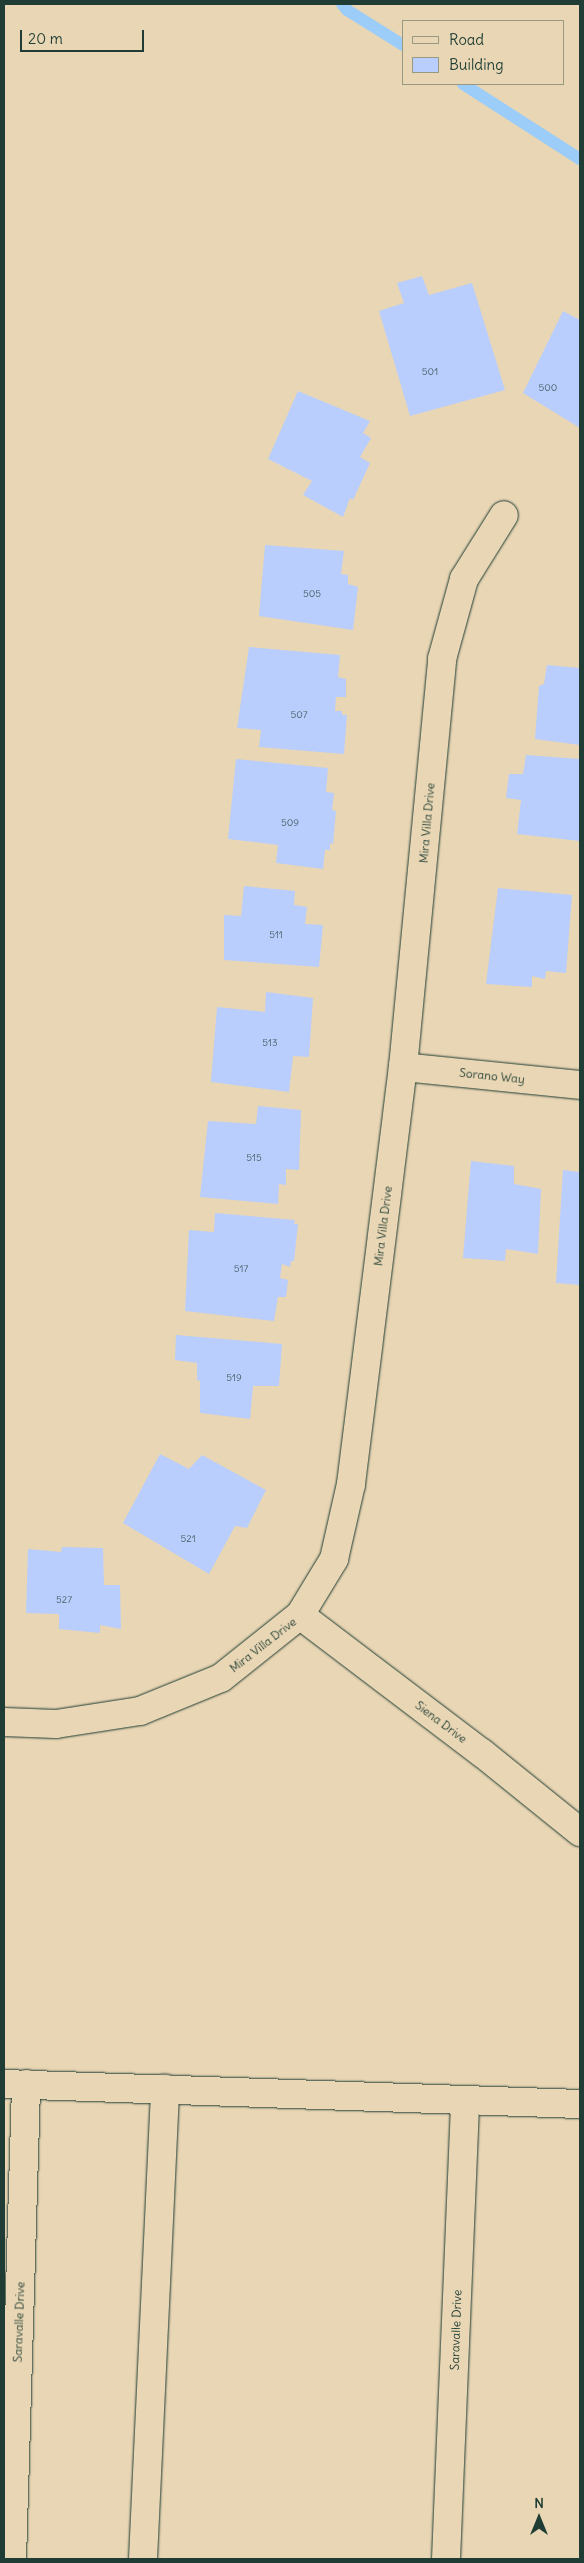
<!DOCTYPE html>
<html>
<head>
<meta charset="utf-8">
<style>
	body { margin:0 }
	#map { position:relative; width:584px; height:2563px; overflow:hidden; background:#e9d6b4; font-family:Delius,sans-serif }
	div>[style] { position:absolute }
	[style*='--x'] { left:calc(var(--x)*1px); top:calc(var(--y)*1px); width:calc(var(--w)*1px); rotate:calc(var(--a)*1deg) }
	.stream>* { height:12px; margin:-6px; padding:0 6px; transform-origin:6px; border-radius:6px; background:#9bcdf8 }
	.building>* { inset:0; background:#b9cefd }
	.roads { filter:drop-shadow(0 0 1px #1f3d34) drop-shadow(0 0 1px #1f3d34) }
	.street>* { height:28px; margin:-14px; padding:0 14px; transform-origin:14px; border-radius:14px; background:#e9d6b4 }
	span { translate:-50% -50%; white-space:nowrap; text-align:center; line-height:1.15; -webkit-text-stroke:4.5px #e9d6b4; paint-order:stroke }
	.number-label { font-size:10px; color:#466166 }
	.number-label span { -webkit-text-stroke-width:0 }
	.street-label { font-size:12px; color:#1f3d34 }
	.frame { position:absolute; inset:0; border:5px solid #1f3d34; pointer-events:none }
	.legend { position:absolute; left:402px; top:20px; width:162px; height:65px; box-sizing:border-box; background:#e9d6b4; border:1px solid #989981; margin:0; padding:6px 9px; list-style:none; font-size:15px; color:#1f3d34 }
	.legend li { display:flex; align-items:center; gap:10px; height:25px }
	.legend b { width:25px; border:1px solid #989981 }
	.north { position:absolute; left:514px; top:2493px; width:50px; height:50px; -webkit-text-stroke:4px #e9d6b4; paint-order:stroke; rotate:0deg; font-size:14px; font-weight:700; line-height:20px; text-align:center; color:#1f3d34 }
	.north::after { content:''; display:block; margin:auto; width:18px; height:22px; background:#1f3d34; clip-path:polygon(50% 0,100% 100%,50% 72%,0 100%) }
	.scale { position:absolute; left:20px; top:30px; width:124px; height:22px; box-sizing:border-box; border:2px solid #1f3d34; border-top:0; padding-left:6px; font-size:15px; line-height:18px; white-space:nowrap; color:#1f3d34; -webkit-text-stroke:4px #e9d6b4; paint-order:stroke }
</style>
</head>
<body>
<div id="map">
	<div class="stream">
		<div style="--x:342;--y:4;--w:8;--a:50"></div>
		<div style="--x:347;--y:10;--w:66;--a:32"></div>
		<div style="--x:463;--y:84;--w:139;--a:32.7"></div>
	</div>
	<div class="building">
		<div style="clip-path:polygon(422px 276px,429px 295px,472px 283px,505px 390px,410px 416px,379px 311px,404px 303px,397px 283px)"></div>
		<div style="clip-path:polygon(563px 311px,580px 320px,580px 428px,523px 393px)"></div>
		<div style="clip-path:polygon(298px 391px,370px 421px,363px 433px,371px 438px,360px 457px,370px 463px,353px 500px,350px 498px,343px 517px,303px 495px,312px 481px,268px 459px)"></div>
		<div style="clip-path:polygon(265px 545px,344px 551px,341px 574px,348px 575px,348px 584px,358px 587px,353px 630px,259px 616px)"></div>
		<div style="clip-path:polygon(249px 647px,340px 655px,338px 677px,346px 679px,346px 697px,336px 697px,335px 711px,342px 711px,342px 715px,347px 715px,344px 754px,259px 747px,261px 730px,237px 728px)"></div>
		<div style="clip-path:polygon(547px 665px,580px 668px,580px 745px,535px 739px,539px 686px,544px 684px)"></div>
		<div style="clip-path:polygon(526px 755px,580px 759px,580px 841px,517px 834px,521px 800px,506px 798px,509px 774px,523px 774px)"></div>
		<div style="clip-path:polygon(236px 759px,328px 768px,326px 792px,334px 793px,332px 810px,336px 811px,333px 844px,330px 843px,330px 850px,325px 850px,323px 869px,276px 863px,278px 845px,228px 839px)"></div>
		<div style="clip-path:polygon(244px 886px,295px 891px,294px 905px,307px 907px,305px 924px,323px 925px,319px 967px,224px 960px,224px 915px,241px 916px)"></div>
		<div style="clip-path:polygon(498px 888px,572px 895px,566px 973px,546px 971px,545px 979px,532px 976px,532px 987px,486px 984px)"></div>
		<div style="clip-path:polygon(266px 992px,313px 998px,309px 1057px,293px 1056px,289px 1092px,211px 1082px,217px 1007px,265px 1012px)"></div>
		<div style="clip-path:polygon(258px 1106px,301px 1110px,299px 1170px,286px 1169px,286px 1185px,279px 1184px,278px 1204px,200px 1197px,208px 1121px,256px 1124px)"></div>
		<div style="clip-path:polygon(471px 1161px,514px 1166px,514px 1184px,541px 1189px,538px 1254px,506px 1249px,505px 1261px,463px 1258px)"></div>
		<div style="clip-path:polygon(563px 1170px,580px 1172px,580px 1285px,556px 1283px)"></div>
		<div style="clip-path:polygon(215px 1213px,295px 1220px,294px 1224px,298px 1224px,294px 1261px,291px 1261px,290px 1267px,282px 1264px,280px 1278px,288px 1280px,286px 1297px,278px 1297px,274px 1321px,185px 1311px,189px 1230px,214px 1232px)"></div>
		<div style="clip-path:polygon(176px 1335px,282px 1344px,279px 1386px,253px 1386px,250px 1419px,200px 1413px,200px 1381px,197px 1380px,197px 1363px,175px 1360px)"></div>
		<div style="clip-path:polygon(160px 1454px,189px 1469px,202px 1455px,266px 1490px,247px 1528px,235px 1526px,209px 1574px,123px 1523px)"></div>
		<div style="clip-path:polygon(62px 1547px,103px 1548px,104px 1585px,120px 1585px,121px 1629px,100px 1625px,100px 1633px,59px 1629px,59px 1614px,26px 1613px,28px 1549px,61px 1552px)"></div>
	</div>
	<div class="roads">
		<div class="street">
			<div style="--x:403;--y:1067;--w:178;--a:5.8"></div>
			<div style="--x:300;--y:1615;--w:228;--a:37.2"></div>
			<div style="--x:482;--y:1753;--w:126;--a:38.9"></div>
			<div style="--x:4;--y:1722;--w:52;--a:2.2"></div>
			<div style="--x:56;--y:1724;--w:85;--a:-8.8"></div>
			<div style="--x:140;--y:1711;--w:87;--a:-22.2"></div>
			<div style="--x:221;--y:1678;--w:101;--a:-38.6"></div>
			<div style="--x:300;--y:1615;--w:66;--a:-58.7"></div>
			<div style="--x:334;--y:1559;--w:77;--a:-77.2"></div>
			<div style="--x:351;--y:1484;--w:420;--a:-82.9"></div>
			<div style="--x:403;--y:1067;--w:410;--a:-84.5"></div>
			<div style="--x:442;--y:659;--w:83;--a:-74.6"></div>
			<div style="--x:464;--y:579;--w:75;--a:-58"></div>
			<div style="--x:4;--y:2084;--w:576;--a:1.99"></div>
			<div style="--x:12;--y:2559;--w:475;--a:-88.3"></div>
			<div style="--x:143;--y:2559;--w:471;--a:-87.3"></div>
			<div style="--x:446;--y:2559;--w:459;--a:-87.6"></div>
		</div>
	</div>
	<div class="number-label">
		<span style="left:430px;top:372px">501</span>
		<span style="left:548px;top:388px">500</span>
		<span style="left:312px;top:594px">505</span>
		<span style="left:299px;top:715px">507</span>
		<span style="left:290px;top:823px">509</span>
		<span style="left:276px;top:935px">511</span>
		<span style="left:270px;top:1043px">513</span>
		<span style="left:254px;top:1158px">515</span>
		<span style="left:241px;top:1269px">517</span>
		<span style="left:234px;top:1378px">519</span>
		<span style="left:188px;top:1539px">521</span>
		<span style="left:64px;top:1600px">527</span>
	</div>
	<div class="street-label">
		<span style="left:427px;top:823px;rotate:-85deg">Mira Villa Drive</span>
		<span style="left:492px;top:1076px;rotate:6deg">Sorano Way</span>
		<span style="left:383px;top:1226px;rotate:-83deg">Mira Villa Drive</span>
		<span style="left:263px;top:1645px;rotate:-38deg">Mira Villa Drive</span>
		<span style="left:441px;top:1722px;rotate:37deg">Siena Drive</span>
		<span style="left:19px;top:2322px;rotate:-88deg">Saravalle Drive</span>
		<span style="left:456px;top:2330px;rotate:-88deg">Saravalle Drive</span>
	</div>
	<div class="frame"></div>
	<ul class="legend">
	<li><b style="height:6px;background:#e9d6b4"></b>Road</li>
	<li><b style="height:14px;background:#b9cefd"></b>Building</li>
	</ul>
	<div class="north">N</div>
	<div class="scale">20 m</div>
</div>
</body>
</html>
